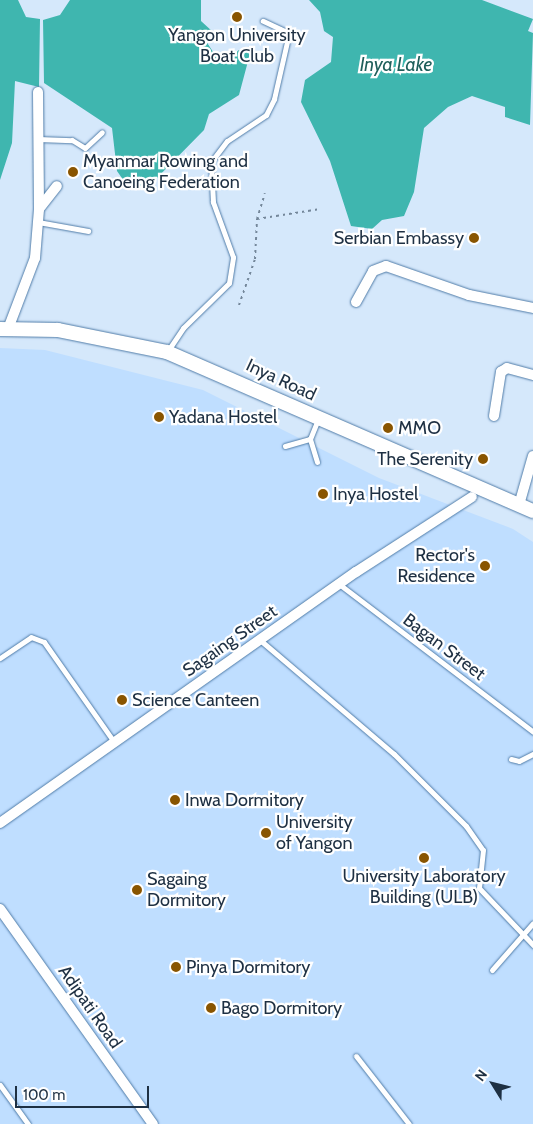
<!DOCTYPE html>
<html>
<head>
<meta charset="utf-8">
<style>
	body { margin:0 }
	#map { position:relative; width:533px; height:1124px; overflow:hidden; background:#d5e8fb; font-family:Cabin,sans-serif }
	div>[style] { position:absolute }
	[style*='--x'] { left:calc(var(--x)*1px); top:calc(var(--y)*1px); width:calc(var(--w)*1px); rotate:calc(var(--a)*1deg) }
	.built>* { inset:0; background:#bfdeff }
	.water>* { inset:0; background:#3fb6af }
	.path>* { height:2px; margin-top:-1px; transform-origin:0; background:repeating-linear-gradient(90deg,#74879a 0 2.5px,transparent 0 6.5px) }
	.roads { filter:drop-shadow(0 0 1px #507ca8) drop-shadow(0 0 1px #507ca8) }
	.lane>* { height:5px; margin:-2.5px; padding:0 2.5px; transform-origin:2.5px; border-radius:2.5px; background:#fff }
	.street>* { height:10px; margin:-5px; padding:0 5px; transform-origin:5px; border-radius:5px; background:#fff }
	.secondary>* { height:14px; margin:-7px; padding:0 7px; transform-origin:7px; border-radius:7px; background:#fff }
	.dots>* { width:14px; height:14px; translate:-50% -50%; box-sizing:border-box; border:2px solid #fff; border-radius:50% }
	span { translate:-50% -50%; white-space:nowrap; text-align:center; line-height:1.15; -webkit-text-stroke:4.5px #fff; paint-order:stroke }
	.poi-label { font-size:18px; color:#1e3043 }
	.left { translate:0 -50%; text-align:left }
	.right { translate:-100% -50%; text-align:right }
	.street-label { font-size:18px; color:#1e3043 }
	.water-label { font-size:19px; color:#1f5f5b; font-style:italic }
	.north { position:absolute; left:468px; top:1059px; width:50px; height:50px; -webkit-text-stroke:4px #fff; paint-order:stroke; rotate:306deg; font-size:14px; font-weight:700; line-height:20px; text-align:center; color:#1e3043 }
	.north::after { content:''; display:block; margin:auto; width:18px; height:22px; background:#1e3043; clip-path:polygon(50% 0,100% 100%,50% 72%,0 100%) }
	.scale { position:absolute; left:15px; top:1086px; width:134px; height:22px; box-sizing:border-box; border:2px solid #1e3043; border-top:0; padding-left:6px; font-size:15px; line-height:18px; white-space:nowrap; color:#1e3043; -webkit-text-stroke:4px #fff; paint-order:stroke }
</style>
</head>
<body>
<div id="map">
	<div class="built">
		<div style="clip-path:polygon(0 348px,45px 350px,203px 390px,379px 478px,513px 529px,533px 542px,533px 1124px,0 1124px)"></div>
	</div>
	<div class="water">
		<div style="clip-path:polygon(0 0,18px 0,26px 17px,40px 19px,39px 87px,15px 81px,12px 143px,0 180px)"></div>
		<div style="clip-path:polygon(70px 0,201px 0,201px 21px,213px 32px,202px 35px,221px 64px,239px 50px,251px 50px,239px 95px,209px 114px,204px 130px,148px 187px,126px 184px,117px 171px,112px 128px,44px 83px,43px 20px,60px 15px)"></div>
		<div style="clip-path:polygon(309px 0,482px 0,533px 19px,528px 31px,533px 33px,530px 125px,505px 117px,505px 107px,472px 96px,448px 107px,424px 128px,414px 192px,404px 216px,382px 220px,372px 229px,351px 226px,330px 161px,301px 102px,305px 80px,331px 62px,333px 37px,324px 31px,320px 12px)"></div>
	</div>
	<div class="path">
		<div style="--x:257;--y:219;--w:64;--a:-9"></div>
		<div style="--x:239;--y:305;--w:49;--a:-70.8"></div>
		<div style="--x:255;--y:259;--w:40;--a:-87.1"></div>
		<div style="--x:257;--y:219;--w:27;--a:-73"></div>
	</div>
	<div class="roads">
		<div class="lane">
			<div style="--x:38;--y:139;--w:34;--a:2"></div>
			<div style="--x:72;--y:140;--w:15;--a:32"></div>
			<div style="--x:85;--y:148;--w:23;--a:-43"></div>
			<div style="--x:38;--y:222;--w:51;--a:10.2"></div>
			<div style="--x:167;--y:352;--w:29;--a:-56"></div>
			<div style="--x:183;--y:328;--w:64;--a:-44.4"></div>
			<div style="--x:229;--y:283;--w:26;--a:-81"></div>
			<div style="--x:233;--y:257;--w:59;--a:-110"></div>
			<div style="--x:213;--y:202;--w:40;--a:-92.9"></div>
			<div style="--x:211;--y:162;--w:26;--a:-53"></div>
			<div style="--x:227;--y:141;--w:47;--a:-33.7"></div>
			<div style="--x:266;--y:115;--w:18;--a:-63"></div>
			<div style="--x:274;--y:99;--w:68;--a:-77.2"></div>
			<div style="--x:289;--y:33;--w:29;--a:-155"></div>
			<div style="--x:310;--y:439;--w:24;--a:73"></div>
			<div style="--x:285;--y:446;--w:26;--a:-16"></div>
			<div style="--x:310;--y:439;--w:22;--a:-68"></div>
			<div style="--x:339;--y:584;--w:244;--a:37.3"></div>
			<div style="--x:260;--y:640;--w:176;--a:40.4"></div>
			<div style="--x:394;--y:754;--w:102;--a:45"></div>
			<div style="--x:466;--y:826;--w:29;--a:55"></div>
			<div style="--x:483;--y:850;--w:38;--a:96"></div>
			<div style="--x:479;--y:888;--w:79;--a:46.5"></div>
			<div style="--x:0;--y:658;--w:37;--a:-34"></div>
			<div style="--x:31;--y:637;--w:14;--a:21"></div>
			<div style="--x:44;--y:642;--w:122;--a:55"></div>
			<div style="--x:511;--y:759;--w:8;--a:14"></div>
			<div style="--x:519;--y:761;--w:16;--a:-27"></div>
			<div style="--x:492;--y:970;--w:62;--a:-48.9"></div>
			<div style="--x:356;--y:1056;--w:86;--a:52.1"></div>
			<div style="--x:0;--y:1085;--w:48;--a:54.3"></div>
		</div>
		<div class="street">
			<div style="--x:38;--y:92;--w:117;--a:89.5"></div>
			<div style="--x:356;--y:302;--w:35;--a:-61"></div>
			<div style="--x:373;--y:271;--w:14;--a:-21"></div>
			<div style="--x:386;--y:266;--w:88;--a:19.3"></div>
			<div style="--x:469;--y:295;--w:65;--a:11.5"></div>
			<div style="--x:8;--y:329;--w:76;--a:-69.2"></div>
			<div style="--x:35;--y:258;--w:49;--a:-85.3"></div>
			<div style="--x:39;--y:209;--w:29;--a:-52"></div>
			<div style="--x:494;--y:416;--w:45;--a:-81"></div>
			<div style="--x:501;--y:372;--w:7;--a:-34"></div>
			<div style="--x:507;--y:368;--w:27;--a:15"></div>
			<div style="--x:519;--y:505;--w:51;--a:-74.1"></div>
			<div style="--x:0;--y:823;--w:436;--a:-35.2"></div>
			<div style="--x:356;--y:572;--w:138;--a:-32.9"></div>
			<div style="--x:0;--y:909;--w:264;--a:54.6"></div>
		</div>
		<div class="secondary">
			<div style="--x:0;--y:329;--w:58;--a:1"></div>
			<div style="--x:58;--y:330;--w:111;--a:11.4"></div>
			<div style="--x:167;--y:352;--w:399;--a:23.5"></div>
		</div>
	</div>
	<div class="dots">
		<div style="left:237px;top:17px;background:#895501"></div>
		<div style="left:73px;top:172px;background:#895501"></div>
		<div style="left:474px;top:238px;background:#895501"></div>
		<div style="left:159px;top:417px;background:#895501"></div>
		<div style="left:388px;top:428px;background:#895501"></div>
		<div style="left:483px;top:459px;background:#895501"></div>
		<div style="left:323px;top:494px;background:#895501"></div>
		<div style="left:485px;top:566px;background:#895501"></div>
		<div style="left:122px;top:700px;background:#895501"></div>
		<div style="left:175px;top:800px;background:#895501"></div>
		<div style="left:266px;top:833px;background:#895501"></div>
		<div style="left:424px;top:858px;background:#895501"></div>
		<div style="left:137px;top:890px;background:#895501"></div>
		<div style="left:176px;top:967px;background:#895501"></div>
		<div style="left:211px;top:1008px;background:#895501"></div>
	</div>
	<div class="poi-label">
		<span style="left:237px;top:46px">Yangon University<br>Boat Club</span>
		<span class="left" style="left:83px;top:172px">Myanmar Rowing and<br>Canoeing Federation</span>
		<span class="right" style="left:464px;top:238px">Serbian Embassy</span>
		<span class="left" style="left:169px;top:417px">Yadana Hostel</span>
		<span class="left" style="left:398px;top:428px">MMO</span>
		<span class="right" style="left:473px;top:459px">The Serenity</span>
		<span class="left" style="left:333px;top:494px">Inya Hostel</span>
		<span class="right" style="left:475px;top:566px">Rector's<br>Residence</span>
		<span class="left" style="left:132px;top:700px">Science Canteen</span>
		<span class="left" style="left:185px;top:800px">Inwa Dormitory</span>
		<span class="left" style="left:276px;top:833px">University<br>of Yangon</span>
		<span style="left:424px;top:887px">University Laboratory<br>Building (ULB)</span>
		<span class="left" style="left:147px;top:890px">Sagaing<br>Dormitory</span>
		<span class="left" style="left:186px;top:967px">Pinya Dormitory</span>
		<span class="left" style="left:221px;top:1008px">Bago Dormitory</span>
	</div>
	<div class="street-label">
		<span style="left:281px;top:380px;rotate:25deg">Inya Road</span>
		<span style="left:230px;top:641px;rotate:-35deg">Sagaing Street</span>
		<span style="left:444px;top:647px;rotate:37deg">Bagan Street</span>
		<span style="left:90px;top:1007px;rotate:55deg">Adipati Road</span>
	</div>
	<div class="water-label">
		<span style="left:396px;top:65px">Inya Lake</span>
	</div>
	<div class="north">N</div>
	<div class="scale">100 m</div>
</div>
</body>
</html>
